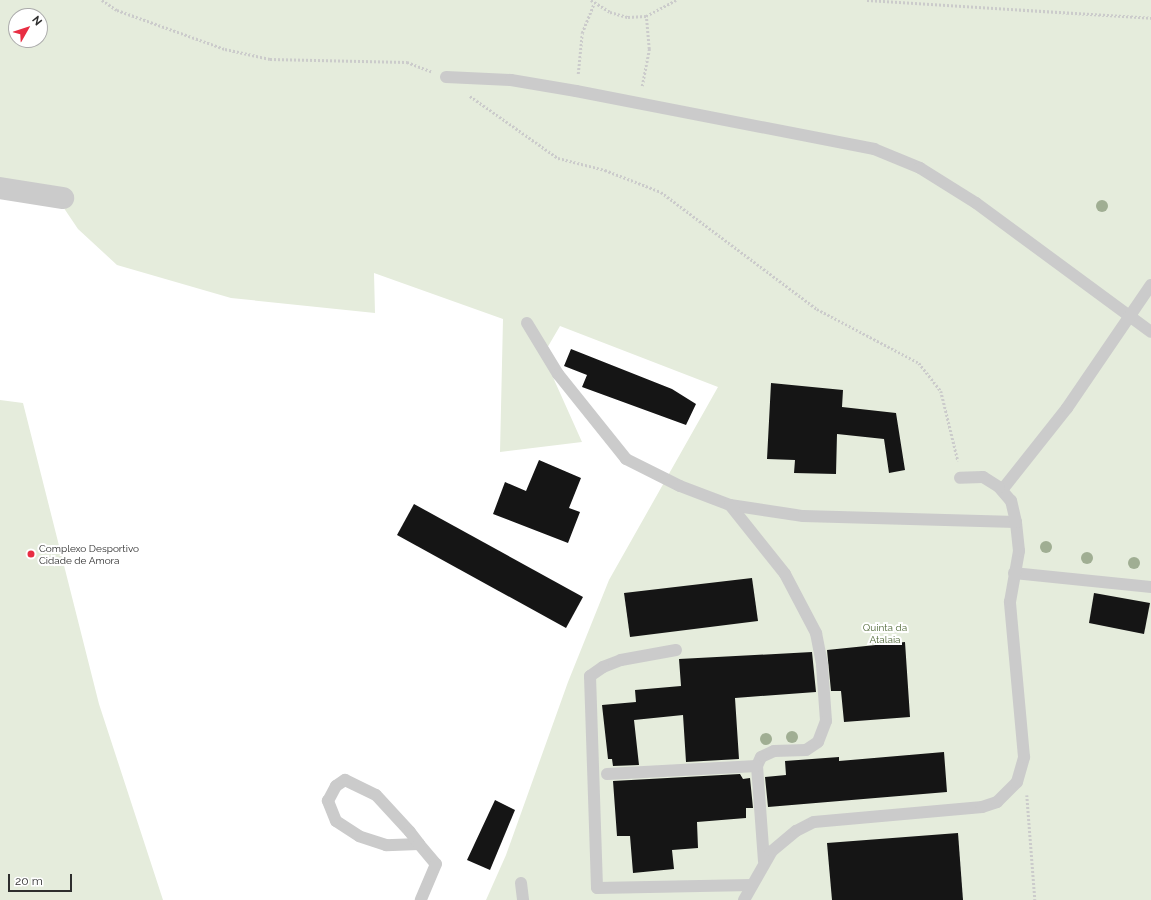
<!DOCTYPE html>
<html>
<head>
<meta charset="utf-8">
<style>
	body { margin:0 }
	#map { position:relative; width:1151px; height:900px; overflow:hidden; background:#fff; font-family:Raleway,sans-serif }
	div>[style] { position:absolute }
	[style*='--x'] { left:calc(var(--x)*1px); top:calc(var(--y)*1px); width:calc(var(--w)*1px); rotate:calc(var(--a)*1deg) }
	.green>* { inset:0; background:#e5ecdc }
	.building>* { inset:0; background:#151515 }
	.path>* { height:2.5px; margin-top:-1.25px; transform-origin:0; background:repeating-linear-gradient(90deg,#cbcbcb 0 2px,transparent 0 4px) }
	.service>* { height:12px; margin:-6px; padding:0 6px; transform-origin:6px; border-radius:6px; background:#cbcbcb }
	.minor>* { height:22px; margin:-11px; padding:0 11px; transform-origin:11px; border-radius:11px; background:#cbcbcb }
	.trees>* { width:12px; height:12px; margin:-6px; border-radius:50%; background:#a0ae93 }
	.dots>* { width:11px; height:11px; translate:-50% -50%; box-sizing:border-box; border:2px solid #fff; border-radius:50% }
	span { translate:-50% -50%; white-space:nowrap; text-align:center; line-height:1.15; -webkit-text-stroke:4px #fff; paint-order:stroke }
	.poi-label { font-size:10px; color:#2e2e2e }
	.left { translate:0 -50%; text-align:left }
	.park-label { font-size:10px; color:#536b3b }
	.north { position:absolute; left:8px; top:8px; width:40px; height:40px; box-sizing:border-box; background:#fff; border:1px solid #ababab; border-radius:50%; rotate:51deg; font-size:11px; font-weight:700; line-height:16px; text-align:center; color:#2e2e2e }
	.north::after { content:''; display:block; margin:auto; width:14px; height:18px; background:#e82e43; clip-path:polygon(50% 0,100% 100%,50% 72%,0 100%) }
	.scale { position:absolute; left:8px; top:874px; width:64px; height:18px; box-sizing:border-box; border:2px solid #2e2e2e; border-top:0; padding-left:5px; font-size:12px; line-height:14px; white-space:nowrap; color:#2e2e2e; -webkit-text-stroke:3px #fff; paint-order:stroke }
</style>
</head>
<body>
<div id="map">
	<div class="green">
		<div style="clip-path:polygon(evenodd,0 0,1151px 0,1151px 900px,486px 900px,506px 855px,568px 682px,609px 580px,718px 387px,560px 326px,543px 355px,582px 442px,500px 452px,503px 319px,374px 273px,375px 313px,231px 298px,117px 265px,78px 229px,49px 186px,0 178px,0 0,16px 16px,40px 16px,40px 40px,16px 40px,16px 16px)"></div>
		<div style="clip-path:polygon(0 400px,23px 403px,99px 704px,163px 900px,0 900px)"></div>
	</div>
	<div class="building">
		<div style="clip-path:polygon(571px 349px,672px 389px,696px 404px,686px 425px,582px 387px,587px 375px,564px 366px)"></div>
		<div style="clip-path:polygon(771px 383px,843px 390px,842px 407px,896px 413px,905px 470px,889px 473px,884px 439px,837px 434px,836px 474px,794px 473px,795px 460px,767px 459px)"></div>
		<div style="clip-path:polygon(539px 460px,581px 478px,569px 508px,580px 512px,568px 543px,493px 514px,505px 482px,526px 491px)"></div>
		<div style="clip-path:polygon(414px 504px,583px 597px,566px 628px,397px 535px)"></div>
		<div style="clip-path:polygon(752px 578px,758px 621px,630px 637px,624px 593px)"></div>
		<div style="clip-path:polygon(1094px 593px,1150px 603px,1144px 634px,1089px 623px)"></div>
		<div style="clip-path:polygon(905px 642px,910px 717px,844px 722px,841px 691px,831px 691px,827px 650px)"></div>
		<div style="clip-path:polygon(812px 652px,816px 692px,735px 698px,739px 759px,686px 762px,683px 715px,634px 720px,639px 765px,613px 766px,612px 759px,608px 759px,602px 705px,636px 702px,635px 690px,681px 686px,679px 659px)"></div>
		<div style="clip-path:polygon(944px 752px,947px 792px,768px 807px,765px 777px,786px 775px,785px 761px,839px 757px,839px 761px)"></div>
		<div style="clip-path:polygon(740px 774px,743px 779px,750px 778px,753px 808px,746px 808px,746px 818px,697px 822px,698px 848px,672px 850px,674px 869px,633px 873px,630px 836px,617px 836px,613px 781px)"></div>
		<div style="clip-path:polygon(495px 800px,515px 810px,490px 870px,467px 860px)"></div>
		<div style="clip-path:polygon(958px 833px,963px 900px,832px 900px,827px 843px)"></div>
	</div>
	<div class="path">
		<div style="--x:102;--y:0;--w:18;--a:34"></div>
		<div style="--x:117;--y:10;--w:115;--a:19.9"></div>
		<div style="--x:225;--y:49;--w:46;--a:12.5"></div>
		<div style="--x:270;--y:59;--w:137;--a:1.3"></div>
		<div style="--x:407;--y:62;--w:26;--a:21"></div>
		<div style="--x:591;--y:0;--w:22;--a:32"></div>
		<div style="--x:610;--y:12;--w:19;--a:16"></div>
		<div style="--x:628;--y:17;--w:18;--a:-3"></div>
		<div style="--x:646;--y:16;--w:34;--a:-28"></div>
		<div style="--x:867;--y:0;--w:285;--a:3.6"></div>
		<div style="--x:578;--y:74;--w:41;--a:-84.4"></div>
		<div style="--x:582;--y:33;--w:32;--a:-68"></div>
		<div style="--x:642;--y:86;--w:38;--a:-79"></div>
		<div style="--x:649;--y:49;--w:33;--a:-95"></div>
		<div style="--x:470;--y:96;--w:108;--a:35.2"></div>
		<div style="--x:558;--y:158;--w:49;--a:14.3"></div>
		<div style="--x:605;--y:170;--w:60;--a:21.4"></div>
		<div style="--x:661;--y:192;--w:195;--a:36.9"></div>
		<div style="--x:817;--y:309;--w:115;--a:27.9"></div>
		<div style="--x:919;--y:363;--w:36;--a:52"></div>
		<div style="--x:941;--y:391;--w:72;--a:76.3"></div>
		<div style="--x:1027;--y:795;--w:105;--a:85.6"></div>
	</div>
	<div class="service">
		<div style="--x:446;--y:77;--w:65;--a:2.6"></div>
		<div style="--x:511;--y:80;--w:66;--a:9.6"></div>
		<div style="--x:576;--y:91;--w:304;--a:11"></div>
		<div style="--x:874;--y:149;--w:50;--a:22.4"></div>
		<div style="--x:920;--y:168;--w:66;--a:32"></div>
		<div style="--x:976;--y:203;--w:217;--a:36.4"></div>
		<div style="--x:527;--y:323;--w:60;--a:58.7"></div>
		<div style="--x:558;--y:374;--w:109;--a:51.3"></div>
		<div style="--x:626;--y:459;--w:60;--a:26.6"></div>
		<div style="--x:680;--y:486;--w:53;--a:20.8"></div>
		<div style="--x:730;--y:505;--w:74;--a:8.6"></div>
		<div style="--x:803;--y:516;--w:213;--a:1.6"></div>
		<div style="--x:1002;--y:490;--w:105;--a:-51.6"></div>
		<div style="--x:1067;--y:408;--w:149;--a:-55.7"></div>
		<div style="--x:730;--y:505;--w:88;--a:51.4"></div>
		<div style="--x:785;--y:574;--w:67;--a:62.3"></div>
		<div style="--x:816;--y:633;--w:33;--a:79"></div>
		<div style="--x:822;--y:665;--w:56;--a:85.9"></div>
		<div style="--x:826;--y:721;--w:22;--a:111"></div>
		<div style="--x:818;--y:742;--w:14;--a:146"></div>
		<div style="--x:806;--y:750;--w:32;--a:178"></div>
		<div style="--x:774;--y:751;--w:14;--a:155"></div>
		<div style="--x:761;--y:757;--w:10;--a:114"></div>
		<div style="--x:757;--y:766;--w:95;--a:85.8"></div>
		<div style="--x:1014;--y:573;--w:138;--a:5.8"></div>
		<div style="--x:676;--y:650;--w:56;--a:169.7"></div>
		<div style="--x:621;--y:660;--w:19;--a:159"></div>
		<div style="--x:603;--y:667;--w:16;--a:145"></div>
		<div style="--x:590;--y:676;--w:212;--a:88.1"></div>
		<div style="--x:597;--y:888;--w:155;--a:-1.1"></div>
		<div style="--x:607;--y:774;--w:150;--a:-3.1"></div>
		<div style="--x:419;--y:844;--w:33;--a:178"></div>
		<div style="--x:386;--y:845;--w:28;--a:-162"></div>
		<div style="--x:359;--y:836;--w:27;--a:-147"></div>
		<div style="--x:336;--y:821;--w:22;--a:-112"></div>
		<div style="--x:328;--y:801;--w:17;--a:-62"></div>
		<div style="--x:336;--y:786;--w:11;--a:-34"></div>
		<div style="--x:345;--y:780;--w:34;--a:26"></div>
		<div style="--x:376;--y:795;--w:50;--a:47.4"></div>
		<div style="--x:410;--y:832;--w:15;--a:53"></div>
		<div style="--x:419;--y:844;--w:26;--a:50"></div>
		<div style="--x:436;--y:864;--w:39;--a:113"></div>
		<div style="--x:521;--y:883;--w:17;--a:83"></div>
		<div style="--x:744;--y:900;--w:56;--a:-60.3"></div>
		<div style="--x:772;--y:851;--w:31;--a:-40"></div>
		<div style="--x:796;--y:831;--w:20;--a:-27"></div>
		<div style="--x:814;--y:822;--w:169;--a:-5.1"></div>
		<div style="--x:982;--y:807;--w:16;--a:-18"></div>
		<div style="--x:997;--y:802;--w:28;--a:-45"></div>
		<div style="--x:1017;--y:782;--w:26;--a:-74"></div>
		<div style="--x:1024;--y:757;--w:156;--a:-95.2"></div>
		<div style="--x:1010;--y:602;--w:52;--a:-80"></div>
		<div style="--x:1019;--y:551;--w:29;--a:-96"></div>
		<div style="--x:1016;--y:522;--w:22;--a:-103"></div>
		<div style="--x:1011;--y:501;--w:18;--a:-131"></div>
		<div style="--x:999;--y:487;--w:19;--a:-148"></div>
		<div style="--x:983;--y:477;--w:23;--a:178"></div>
	</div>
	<div class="minor">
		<div style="--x:0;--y:188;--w:64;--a:9"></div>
	</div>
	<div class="trees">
		<div style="left:1102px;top:206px"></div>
		<div style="left:1046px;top:547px"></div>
		<div style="left:1087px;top:558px"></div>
		<div style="left:1134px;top:563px"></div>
		<div style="left:792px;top:737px"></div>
		<div style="left:766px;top:739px"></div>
	</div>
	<div class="dots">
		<div style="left:31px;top:554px;background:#e82e43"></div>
	</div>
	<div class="poi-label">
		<span class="left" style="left:39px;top:554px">Complexo Desportivo<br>Cidade de Amora</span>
	</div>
	<div class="park-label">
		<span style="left:885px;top:633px">Quinta da<br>Atalaia</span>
	</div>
	<div class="north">N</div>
	<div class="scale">20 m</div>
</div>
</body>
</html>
